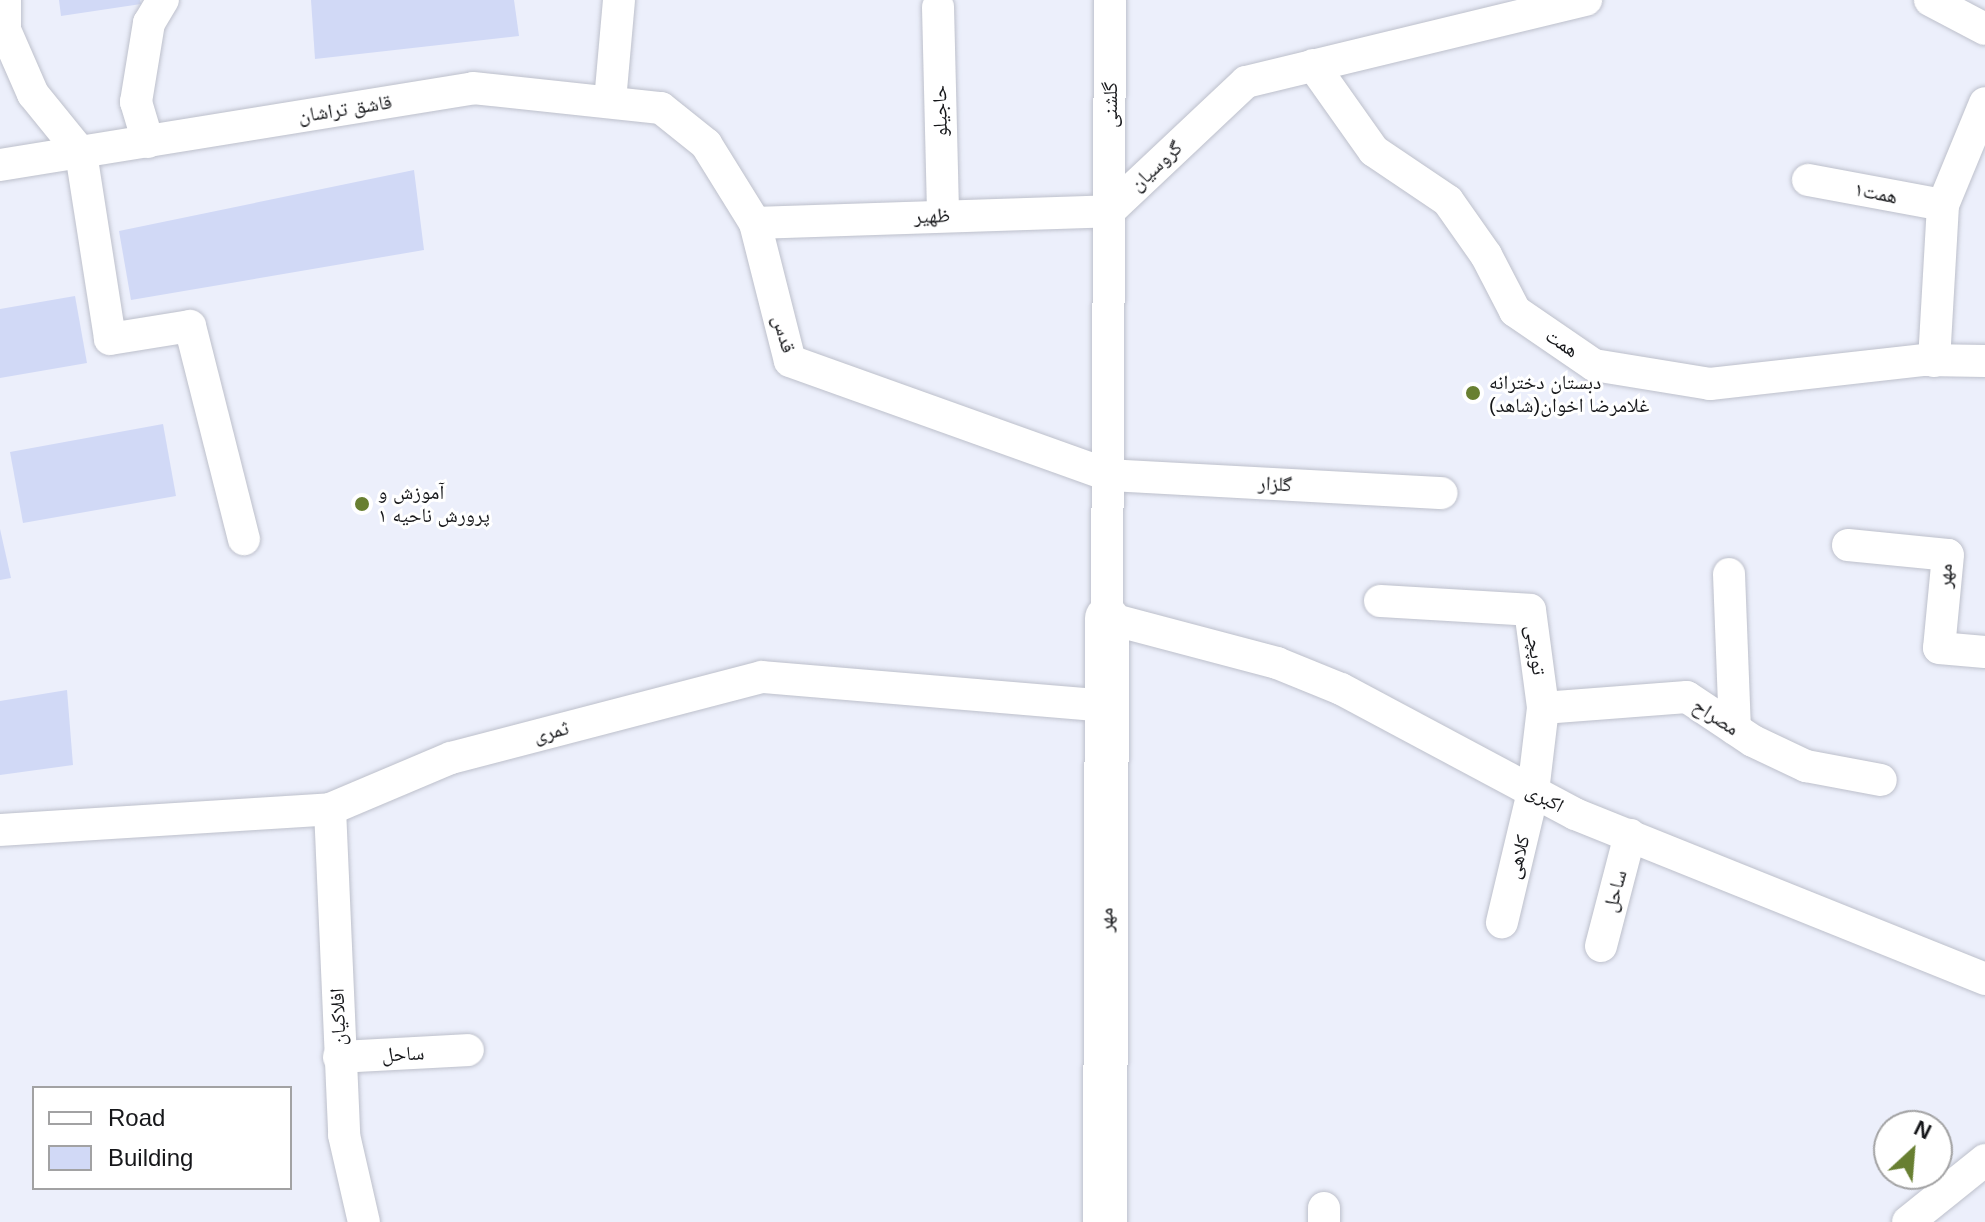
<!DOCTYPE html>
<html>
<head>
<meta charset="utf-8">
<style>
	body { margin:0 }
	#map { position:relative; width:1985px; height:1222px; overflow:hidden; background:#eceffb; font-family:Helvetica,"Noto Naskh Arabic",sans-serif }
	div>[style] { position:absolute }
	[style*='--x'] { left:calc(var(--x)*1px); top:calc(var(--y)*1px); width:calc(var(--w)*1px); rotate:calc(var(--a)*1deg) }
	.building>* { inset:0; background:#d1d9f6 }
	.roads { filter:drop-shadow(0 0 2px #bdc0cb) drop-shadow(0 0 2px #bdc0cb) }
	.street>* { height:32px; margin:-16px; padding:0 16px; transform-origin:16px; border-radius:16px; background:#fff }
	.secondary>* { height:44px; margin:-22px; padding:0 22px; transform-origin:22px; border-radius:22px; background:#fff }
	.dots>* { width:22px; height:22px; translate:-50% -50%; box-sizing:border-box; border:4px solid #fff; border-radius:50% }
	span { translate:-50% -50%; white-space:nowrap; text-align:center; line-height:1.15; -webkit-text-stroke:6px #fff; paint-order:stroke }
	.street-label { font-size:20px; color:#16171a }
	.poi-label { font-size:20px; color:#16171a }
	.left { translate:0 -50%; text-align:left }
	.legend { position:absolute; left:32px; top:1086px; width:260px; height:104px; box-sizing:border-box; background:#fff; border:2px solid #a2a2a3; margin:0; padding:10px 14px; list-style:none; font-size:24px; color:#16171a }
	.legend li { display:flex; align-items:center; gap:16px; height:40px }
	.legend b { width:40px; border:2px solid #a2a2a3 }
	.north { position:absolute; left:1873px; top:1110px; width:80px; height:80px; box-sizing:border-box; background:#fff; border:2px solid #a2a2a3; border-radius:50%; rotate:26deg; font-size:22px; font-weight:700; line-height:32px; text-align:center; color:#16171a }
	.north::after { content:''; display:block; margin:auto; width:28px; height:36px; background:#687f31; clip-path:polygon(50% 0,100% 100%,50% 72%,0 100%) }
</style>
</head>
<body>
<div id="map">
	<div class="building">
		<div style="clip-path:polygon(59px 0,140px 0,141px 4px,61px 16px)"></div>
		<div style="clip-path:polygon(311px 0,514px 0,519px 36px,315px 59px)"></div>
		<div style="clip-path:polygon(414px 170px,424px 250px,131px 300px,119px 231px)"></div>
		<div style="clip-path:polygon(75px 296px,87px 363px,0 378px,0 309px)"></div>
		<div style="clip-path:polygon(163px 424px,176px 496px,23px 523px,10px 452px)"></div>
		<div style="clip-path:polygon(0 529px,11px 578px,0 580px)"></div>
		<div style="clip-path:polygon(67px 690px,73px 765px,0 775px,0 701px)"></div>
	</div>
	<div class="roads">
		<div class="street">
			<div style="--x:5;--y:0;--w:30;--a:90"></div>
			<div style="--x:5;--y:30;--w:70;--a:66.4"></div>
			<div style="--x:33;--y:94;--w:76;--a:50.9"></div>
			<div style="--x:81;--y:153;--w:188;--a:81.1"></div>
			<div style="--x:110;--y:339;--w:81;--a:-9.2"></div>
			<div style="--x:190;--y:326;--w:220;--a:75.8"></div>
			<div style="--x:1110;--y:0;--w:618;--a:90.28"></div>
			<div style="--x:1107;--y:618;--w:176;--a:14.8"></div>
			<div style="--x:1277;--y:663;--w:69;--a:22.1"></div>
			<div style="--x:1341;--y:689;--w:265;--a:28.1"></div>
			<div style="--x:1575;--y:814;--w:442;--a:21.9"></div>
			<div style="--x:1930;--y:0;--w:62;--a:27.8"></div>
			<div style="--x:938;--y:7;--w:209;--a:88.6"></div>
			<div style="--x:1313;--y:65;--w:105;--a:54.7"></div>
			<div style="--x:1374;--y:151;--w:89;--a:34"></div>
			<div style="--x:1448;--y:201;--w:66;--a:54.9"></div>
			<div style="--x:1486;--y:255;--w:63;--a:62.6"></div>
			<div style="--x:1515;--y:311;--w:96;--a:34.4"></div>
			<div style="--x:1594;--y:365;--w:118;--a:9.3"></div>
			<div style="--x:1710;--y:384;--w:216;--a:-6.4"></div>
			<div style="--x:1925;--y:360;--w:60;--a:1"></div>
			<div style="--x:610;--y:101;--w:101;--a:-84.9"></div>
			<div style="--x:148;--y:142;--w:42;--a:-106.7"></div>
			<div style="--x:136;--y:102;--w:80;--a:-80.7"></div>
			<div style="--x:149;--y:23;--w:27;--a:-59"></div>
			<div style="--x:0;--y:165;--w:479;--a:-9.2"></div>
			<div style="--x:473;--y:88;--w:189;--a:6.1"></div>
			<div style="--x:661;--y:108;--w:58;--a:38.7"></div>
			<div style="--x:706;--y:144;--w:93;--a:58.2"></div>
			<div style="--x:755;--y:223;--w:142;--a:75.8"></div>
			<div style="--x:790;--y:361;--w:338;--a:19.7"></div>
			<div style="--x:1108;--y:475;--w:334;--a:3.1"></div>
			<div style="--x:1808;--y:180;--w:137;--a:10.5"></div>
			<div style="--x:1109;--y:211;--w:188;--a:-43.3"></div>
			<div style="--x:1246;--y:82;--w:350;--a:-13.6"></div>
			<div style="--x:755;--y:223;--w:354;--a:-1.9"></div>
			<div style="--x:1934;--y:361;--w:156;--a:-86.7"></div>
			<div style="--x:1943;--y:205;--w:110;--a:-67.6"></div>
			<div style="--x:1848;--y:545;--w:100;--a:5.7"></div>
			<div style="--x:1948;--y:555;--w:93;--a:95.5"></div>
			<div style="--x:1939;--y:648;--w:46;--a:5"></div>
			<div style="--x:1729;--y:574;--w:155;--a:87.8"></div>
			<div style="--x:1380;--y:601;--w:150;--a:3.4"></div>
			<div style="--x:1530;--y:610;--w:99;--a:82.4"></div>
			<div style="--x:1543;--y:708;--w:85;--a:96.8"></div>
			<div style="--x:1533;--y:792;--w:134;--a:103.4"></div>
			<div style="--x:1543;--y:708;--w:144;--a:-4.4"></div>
			<div style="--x:1687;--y:697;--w:79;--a:33.7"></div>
			<div style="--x:1753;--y:741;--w:59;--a:25.3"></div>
			<div style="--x:1806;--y:766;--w:76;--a:10.6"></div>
			<div style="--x:330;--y:809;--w:326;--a:87.5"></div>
			<div style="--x:344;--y:1135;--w:89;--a:77.1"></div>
			<div style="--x:0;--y:830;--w:331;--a:-3.6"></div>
			<div style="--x:330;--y:809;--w:131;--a:-22.9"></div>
			<div style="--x:451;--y:758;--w:321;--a:-14.6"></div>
			<div style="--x:762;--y:677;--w:346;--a:4.8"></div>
			<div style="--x:1601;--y:946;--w:115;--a:-75.4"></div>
			<div style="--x:339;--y:1057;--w:129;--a:-3.1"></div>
			<div style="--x:1324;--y:1208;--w:14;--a:90"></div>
			<div style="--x:1908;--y:1222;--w:99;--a:-38.8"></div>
		</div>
		<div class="secondary">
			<div style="--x:1105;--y:1222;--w:604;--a:-89.81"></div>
		</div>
	</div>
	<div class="dots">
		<div style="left:1473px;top:393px;background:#687f31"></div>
		<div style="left:362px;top:504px;background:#687f31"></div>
	</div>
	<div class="street-label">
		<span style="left:1110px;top:105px;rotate:-90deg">گلشنی</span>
		<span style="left:345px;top:109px;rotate:-9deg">قاشق تراشان</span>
		<span style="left:940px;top:111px;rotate:-91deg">حاجیلو</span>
		<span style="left:1156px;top:166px;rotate:-43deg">گروسیان</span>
		<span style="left:1876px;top:193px;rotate:11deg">همت۱</span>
		<span style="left:932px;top:216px;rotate:-2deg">ظهیر</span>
		<span style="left:784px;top:334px;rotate:74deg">قدس</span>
		<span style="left:1562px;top:343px;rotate:34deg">همت</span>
		<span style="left:1275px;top:484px;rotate:3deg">گلزار</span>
		<span style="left:1945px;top:576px;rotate:-88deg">مهر</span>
		<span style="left:1536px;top:650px;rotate:82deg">توپچی</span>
		<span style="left:1716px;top:717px;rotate:33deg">مصراح</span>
		<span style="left:551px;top:732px;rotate:-15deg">ثمری</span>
		<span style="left:1545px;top:798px;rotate:28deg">اکبری</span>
		<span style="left:1518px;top:857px;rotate:-76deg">کلاهی</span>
		<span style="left:1615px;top:891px;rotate:-75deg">ساحل</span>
		<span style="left:1106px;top:920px;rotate:-90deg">مهر</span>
		<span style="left:338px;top:1017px;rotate:-92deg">افلاکیان</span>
		<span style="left:403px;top:1054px;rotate:-3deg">ساحل</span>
	</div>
	<div class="poi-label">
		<span class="left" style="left:1489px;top:394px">دبستان دخترانه<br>غلامرضا اخوان(شاهد)</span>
		<span class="left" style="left:378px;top:504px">آموزش و<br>پرورش ناحیه ۱</span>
	</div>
	<ul class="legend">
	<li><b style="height:10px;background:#fff"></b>Road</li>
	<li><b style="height:22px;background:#d1d9f6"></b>Building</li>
	</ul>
	<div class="north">N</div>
</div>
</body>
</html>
